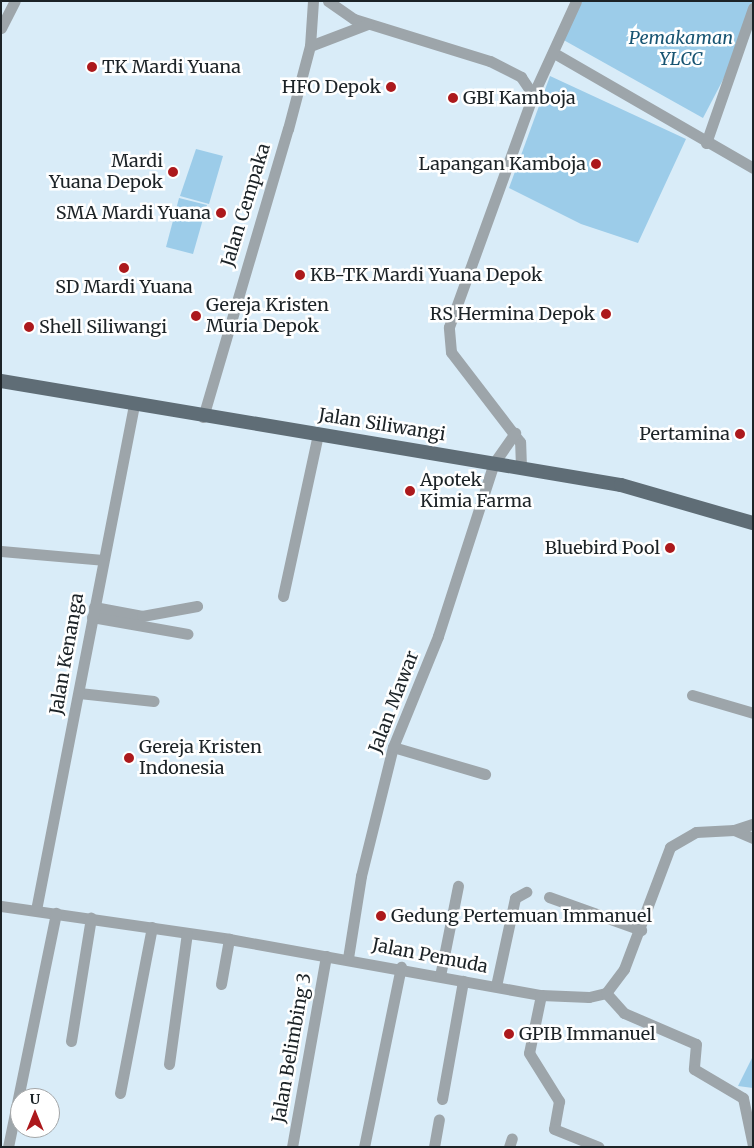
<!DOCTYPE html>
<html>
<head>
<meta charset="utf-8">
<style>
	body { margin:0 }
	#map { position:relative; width:754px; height:1148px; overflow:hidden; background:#d9ecf8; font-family:Merriweather,serif }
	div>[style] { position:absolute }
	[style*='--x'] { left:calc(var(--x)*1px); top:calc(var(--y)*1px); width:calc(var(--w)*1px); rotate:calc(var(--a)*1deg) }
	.green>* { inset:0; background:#9ccce9 }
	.minor>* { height:11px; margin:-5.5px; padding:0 5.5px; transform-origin:5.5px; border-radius:5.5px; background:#9da5aa }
	.major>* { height:14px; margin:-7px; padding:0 7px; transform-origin:7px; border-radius:7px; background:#5f6d76 }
	.dots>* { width:14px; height:14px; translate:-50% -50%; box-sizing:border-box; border:2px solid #fff; border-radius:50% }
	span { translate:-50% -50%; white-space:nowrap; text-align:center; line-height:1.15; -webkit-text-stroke:5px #fff; paint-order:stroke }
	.park-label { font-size:18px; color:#175472; font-style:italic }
	.poi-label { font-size:18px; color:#1c2327 }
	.left { translate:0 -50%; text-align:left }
	.right { translate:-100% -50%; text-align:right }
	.street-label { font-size:18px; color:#1c2327 }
	.frame { position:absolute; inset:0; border:2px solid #1c2327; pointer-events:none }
	.north { position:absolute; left:10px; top:1088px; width:50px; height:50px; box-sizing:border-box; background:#fff; border:1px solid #a4a7a9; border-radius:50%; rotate:0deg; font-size:14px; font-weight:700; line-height:20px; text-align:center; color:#1c2327 }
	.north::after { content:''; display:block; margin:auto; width:18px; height:22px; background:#ac191c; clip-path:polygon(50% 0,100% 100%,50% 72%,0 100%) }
</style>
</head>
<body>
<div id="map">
	<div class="green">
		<div style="clip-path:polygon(575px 1px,753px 1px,753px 9px,749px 30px,703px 118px,560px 38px)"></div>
		<div style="clip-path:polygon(550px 76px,686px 139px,638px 243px,581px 224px,509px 188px)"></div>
		<div style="clip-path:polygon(196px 149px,223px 156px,209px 204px,180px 196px)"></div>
		<div style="clip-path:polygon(179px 198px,207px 205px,193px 254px,166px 247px)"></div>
		<div style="clip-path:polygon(753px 1056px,753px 1088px,738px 1086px)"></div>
	</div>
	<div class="minor">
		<div style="--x:328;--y:1;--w:32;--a:35"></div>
		<div style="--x:354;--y:19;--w:142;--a:17.2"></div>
		<div style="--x:490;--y:61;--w:35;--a:27"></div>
		<div style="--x:521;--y:77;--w:22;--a:56"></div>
		<div style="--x:1;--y:28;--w:30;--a:-63"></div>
		<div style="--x:310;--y:46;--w:62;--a:-20.8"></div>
		<div style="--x:554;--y:53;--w:230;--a:30"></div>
		<div style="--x:706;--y:143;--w:143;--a:-70.8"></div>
		<div style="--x:203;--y:417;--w:300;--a:-73.6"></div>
		<div style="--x:288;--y:129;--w:86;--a:-75.2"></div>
		<div style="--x:310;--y:46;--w:45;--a:-86.2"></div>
		<div style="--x:521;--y:467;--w:25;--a:-92"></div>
		<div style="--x:520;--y:442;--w:113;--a:-127.5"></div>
		<div style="--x:451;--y:352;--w:25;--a:-95"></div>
		<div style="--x:449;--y:327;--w:247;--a:-70.1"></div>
		<div style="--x:533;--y:95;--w:103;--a:-65.4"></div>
		<div style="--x:1;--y:551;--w:102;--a:5"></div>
		<div style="--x:283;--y:596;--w:166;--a:-77.8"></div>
		<div style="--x:94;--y:607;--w:49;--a:10.6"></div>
		<div style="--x:142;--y:616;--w:56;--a:-10.3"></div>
		<div style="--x:92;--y:617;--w:97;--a:10"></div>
		<div style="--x:79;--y:693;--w:75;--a:6.1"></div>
		<div style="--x:692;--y:695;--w:64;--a:16.4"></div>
		<div style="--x:393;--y:747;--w:96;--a:16.4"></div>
		<div style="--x:734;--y:830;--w:21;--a:23"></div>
		<div style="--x:549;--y:897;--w:98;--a:19.7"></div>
		<div style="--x:1;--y:906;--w:230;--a:8.2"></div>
		<div style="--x:229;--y:939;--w:317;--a:10.2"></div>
		<div style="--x:541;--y:995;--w:48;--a:2.4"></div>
		<div style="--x:589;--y:997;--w:17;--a:-13"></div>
		<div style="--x:606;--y:993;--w:30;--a:-53"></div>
		<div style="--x:624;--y:969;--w:130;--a:-69.3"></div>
		<div style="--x:670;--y:847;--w:30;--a:-30"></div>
		<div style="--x:696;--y:832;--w:38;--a:-3"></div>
		<div style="--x:734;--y:830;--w:20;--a:-18"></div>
		<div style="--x:36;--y:910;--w:514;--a:-79.02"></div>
		<div style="--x:348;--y:958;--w:83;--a:-81"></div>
		<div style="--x:361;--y:876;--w:133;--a:-76.1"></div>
		<div style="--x:393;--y:747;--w:120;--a:-67.9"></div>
		<div style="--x:438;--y:636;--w:182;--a:-72.1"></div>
		<div style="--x:494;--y:463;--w:37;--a:-55"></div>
		<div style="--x:440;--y:976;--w:92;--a:-78.7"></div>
		<div style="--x:221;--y:984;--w:46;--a:-79.9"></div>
		<div style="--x:496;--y:986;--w:90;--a:-77.8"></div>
		<div style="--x:515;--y:898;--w:13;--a:-29"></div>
		<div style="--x:606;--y:993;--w:27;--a:48"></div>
		<div style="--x:624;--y:1013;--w:78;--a:23.3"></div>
		<div style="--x:696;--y:1044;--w:25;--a:95"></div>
		<div style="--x:694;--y:1069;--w:57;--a:30.6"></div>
		<div style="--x:743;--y:1098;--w:49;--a:78.2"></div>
		<div style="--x:541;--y:995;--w:59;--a:101.7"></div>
		<div style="--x:529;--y:1053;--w:57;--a:58"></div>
		<div style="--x:559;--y:1101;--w:28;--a:100"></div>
		<div style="--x:554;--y:1129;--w:48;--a:21.8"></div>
		<div style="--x:71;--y:1041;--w:125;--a:-80.8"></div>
		<div style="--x:169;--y:1064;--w:132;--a:-82.2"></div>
		<div style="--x:120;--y:1093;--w:169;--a:-79.1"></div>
		<div style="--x:442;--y:1099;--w:120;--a:-79.9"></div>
		<div style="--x:8;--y:1147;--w:239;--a:-78.4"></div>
		<div style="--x:292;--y:1147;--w:194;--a:-79.9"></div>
		<div style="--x:364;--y:1147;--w:184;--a:-78.4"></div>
		<div style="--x:434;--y:1147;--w:28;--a:-80"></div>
		<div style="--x:509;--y:1147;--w:9;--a:-72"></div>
	</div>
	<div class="major">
		<div style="--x:1;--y:381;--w:629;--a:9.52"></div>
		<div style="--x:621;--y:485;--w:137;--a:16.1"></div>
	</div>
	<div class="dots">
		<div style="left:92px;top:67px;background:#ac191c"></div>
		<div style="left:391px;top:87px;background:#ac191c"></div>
		<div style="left:453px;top:98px;background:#ac191c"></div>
		<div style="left:596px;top:164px;background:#ac191c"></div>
		<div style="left:173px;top:172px;background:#ac191c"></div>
		<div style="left:221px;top:213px;background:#ac191c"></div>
		<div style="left:124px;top:268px;background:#ac191c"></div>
		<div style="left:300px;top:275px;background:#ac191c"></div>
		<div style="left:606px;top:314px;background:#ac191c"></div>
		<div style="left:196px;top:316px;background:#ac191c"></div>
		<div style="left:29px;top:327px;background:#ac191c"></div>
		<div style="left:740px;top:434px;background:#ac191c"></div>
		<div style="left:410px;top:491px;background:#ac191c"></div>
		<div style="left:670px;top:548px;background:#ac191c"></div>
		<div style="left:129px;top:758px;background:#ac191c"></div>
		<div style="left:381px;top:916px;background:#ac191c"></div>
		<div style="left:509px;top:1034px;background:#ac191c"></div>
	</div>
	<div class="park-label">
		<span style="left:681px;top:49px">Pemakaman<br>YLCC</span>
	</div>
	<div class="poi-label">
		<span class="left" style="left:102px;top:67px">TK Mardi Yuana</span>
		<span class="right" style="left:381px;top:87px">HFO Depok</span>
		<span class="left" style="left:463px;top:98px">GBI Kamboja</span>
		<span class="right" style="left:163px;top:172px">Mardi<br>Yuana Depok</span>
		<span class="right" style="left:586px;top:164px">Lapangan Kamboja</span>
		<span class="right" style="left:211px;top:213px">SMA Mardi Yuana</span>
		<span class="left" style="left:310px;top:275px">KB-TK Mardi Yuana Depok</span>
		<span style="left:124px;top:287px">SD Mardi Yuana</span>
		<span class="left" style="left:206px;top:316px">Gereja Kristen<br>Muria Depok</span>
		<span class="right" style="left:595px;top:314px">RS Hermina Depok</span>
		<span class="left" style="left:39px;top:327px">Shell Siliwangi</span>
		<span class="right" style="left:730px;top:434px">Pertamina</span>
		<span class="left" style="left:420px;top:491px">Apotek<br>Kimia Farma</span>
		<span class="right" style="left:660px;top:548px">Bluebird Pool</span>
		<span class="left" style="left:139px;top:758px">Gereja Kristen<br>Indonesia</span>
		<span class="left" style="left:391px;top:916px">Gedung Pertemuan Immanuel</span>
		<span class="left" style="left:519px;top:1034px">GPIB Immanuel</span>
	</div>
	<div class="street-label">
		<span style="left:246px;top:205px;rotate:-73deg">Jalan Cempaka</span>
		<span style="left:382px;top:425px;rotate:9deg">Jalan Siliwangi</span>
		<span style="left:67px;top:654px;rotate:-80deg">Jalan Kenanga</span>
		<span style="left:394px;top:702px;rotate:-69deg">Jalan Mawar</span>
		<span style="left:430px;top:956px;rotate:11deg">Jalan Pemuda</span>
		<span style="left:292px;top:1048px;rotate:-80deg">Jalan Belimbing 3</span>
	</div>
	<div class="frame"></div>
	<div class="north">U</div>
</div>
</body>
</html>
